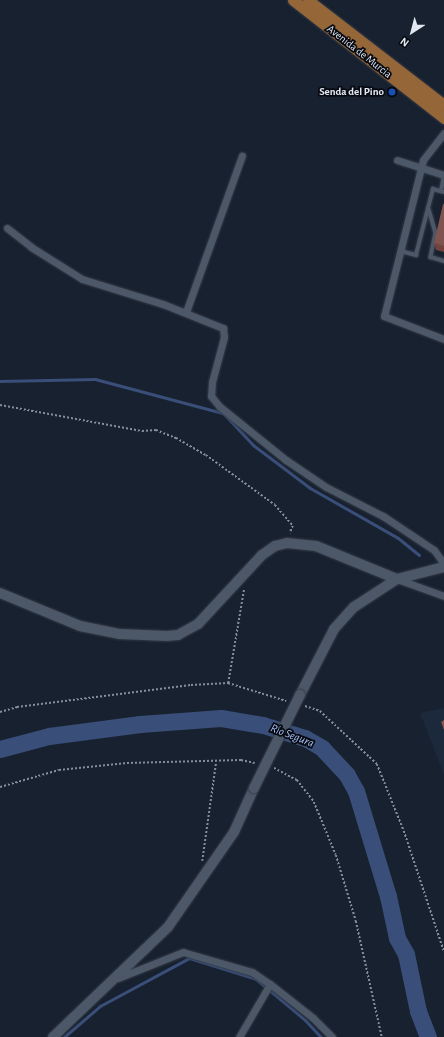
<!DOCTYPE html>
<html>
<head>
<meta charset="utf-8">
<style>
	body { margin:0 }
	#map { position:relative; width:444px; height:1037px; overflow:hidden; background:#18212f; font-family:"Alegreya Sans",sans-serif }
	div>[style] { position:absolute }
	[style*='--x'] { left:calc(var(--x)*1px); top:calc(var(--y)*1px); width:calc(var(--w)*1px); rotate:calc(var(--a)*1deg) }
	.built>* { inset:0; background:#1c283c }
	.stream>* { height:3px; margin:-1.5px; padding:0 1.5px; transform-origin:1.5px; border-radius:1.5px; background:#394e78 }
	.river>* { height:17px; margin:-8.5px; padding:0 8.5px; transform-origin:8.5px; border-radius:8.5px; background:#394e78 }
	.path>* { height:1.5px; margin-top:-0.75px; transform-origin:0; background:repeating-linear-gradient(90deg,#858d99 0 2px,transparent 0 4px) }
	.roads { filter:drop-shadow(0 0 1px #353b47) drop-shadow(0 0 1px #353b47) }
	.lane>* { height:3.5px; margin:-1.75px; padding:0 1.75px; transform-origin:1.75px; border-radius:1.75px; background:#4c5767 }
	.street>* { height:7px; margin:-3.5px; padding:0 3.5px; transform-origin:3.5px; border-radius:3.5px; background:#4c5767 }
	.secondary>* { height:10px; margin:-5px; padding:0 5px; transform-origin:5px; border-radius:5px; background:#4c5767 }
	.primary>* { height:11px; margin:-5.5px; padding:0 5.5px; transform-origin:5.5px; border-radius:5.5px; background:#956638 }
	.bridges { filter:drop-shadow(0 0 1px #353b47) drop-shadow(0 0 1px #353b47) }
	.secondary-bridge>* { height:10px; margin:-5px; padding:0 5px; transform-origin:5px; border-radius:5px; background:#4c5767 }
	.wall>* { inset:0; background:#72423d }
	.building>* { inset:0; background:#7e5350 }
	.dots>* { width:11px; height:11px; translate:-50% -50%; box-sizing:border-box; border:2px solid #070a11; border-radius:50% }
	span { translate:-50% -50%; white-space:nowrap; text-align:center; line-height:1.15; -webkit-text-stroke:3.5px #070a11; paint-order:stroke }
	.street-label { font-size:11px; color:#e2e8f2 }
	.poi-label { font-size:11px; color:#e2e8f2; font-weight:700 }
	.right { translate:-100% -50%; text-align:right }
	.water-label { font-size:12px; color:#a7c3fb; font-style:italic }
	.north { position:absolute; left:392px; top:12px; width:40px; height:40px; -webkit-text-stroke:3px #070a11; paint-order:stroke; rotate:216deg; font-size:11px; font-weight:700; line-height:16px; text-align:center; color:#e2e8f2 }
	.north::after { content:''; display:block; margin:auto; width:14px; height:18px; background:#e2e8f2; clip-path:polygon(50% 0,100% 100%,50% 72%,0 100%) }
</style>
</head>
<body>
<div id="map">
	<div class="built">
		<div style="clip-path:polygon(444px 708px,444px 775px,420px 713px)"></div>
	</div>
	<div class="stream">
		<div style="--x:0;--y:381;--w:95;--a:-1.2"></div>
		<div style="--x:95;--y:379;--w:132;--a:14.9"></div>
		<div style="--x:223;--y:413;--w:44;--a:46.8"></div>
		<div style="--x:253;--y:445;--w:71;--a:37"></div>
		<div style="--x:310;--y:488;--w:101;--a:29.6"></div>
		<div style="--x:398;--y:538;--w:27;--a:39"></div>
		<div style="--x:64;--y:1037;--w:48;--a:-40.7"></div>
		<div style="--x:100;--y:1006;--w:101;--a:-28.3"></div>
		<div style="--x:189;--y:958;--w:70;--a:17.4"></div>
		<div style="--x:256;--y:979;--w:64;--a:39.9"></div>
		<div style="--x:305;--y:1020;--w:23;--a:47"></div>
	</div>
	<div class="river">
		<div style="--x:0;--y:749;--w:51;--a:-14.9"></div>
		<div style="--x:49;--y:736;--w:92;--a:-7.5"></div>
		<div style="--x:140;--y:724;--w:81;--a:-4.2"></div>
		<div style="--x:221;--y:718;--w:43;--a:9.5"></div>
		<div style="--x:263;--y:725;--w:44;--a:17.2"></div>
		<div style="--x:305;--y:738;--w:20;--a:30"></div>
		<div style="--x:322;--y:748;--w:37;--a:47"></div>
		<div style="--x:347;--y:775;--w:18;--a:61"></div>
		<div style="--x:356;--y:791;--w:110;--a:73.1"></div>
		<div style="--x:388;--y:896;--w:43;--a:77.9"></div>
		<div style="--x:397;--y:938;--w:18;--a:61"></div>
		<div style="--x:406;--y:954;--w:58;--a:78.1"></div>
		<div style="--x:418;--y:1011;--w:28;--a:69"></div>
	</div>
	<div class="path">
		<div style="--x:0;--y:405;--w:144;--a:10.4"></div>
		<div style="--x:142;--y:431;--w:14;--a:-4"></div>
		<div style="--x:156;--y:430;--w:22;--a:22"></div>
		<div style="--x:176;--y:438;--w:34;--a:30"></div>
		<div style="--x:206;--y:455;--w:85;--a:35.9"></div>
		<div style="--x:275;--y:505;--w:28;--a:49"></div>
		<div style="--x:293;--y:526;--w:8;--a:113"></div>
		<div style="--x:228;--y:683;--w:96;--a:-80.4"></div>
		<div style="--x:305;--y:706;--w:16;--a:18"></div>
		<div style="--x:320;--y:711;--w:78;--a:42.9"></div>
		<div style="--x:377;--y:764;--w:72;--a:68.1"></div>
		<div style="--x:404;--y:831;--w:126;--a:71.6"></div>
		<div style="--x:0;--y:712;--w:18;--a:-16"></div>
		<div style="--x:17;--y:707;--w:175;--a:-7.2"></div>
		<div style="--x:191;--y:685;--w:37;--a:-3"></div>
		<div style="--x:228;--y:683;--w:61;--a:17.2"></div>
		<div style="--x:274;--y:768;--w:26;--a:28"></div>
		<div style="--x:297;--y:780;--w:28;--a:52"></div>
		<div style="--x:314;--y:802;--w:57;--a:67.5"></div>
		<div style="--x:336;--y:855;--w:69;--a:73.1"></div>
		<div style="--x:356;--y:921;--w:119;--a:77.4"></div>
		<div style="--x:0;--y:787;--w:61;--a:-16.1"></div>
		<div style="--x:59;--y:770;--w:68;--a:-5.9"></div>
		<div style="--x:127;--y:763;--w:114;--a:-1.5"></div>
		<div style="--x:241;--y:760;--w:14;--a:12"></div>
		<div style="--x:202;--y:861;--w:100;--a:-82"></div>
	</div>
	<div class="roads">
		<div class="lane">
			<div style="--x:441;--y:191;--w:16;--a:-79"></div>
			<div style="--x:429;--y:209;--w:25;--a:74"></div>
			<div style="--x:436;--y:233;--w:25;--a:102"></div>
			<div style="--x:431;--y:257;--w:14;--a:17"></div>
			<div style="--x:401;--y:251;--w:16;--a:15"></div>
			<div style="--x:416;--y:255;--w:68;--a:-75.6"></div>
			<div style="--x:433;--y:189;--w:11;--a:15"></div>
		</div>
		<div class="street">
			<div style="--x:444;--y:133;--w:34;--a:128"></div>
			<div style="--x:423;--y:160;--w:161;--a:104"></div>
			<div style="--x:384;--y:316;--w:64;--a:21"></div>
			<div style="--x:397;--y:160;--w:49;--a:17.7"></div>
			<div style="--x:7;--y:228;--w:31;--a:38"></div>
			<div style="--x:31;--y:247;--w:60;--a:32.1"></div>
			<div style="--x:82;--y:279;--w:85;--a:17.2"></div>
			<div style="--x:163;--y:304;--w:65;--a:21.8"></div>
			<div style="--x:223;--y:328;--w:9;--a:84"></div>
			<div style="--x:224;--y:337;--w:47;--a:104.9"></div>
			<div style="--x:212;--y:382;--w:14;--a:94"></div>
			<div style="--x:211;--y:396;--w:13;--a:51"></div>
			<div style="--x:219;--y:406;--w:86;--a:38.9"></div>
			<div style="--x:286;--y:460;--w:48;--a:34"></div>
			<div style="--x:326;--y:487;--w:64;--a:27"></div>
			<div style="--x:383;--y:516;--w:61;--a:33.7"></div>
			<div style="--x:434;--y:550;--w:17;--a:54"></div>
			<div style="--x:186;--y:312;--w:166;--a:-70.3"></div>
			<div style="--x:397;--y:579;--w:50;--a:19.9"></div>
			<div style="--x:118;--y:978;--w:70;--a:-21.8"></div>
			<div style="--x:183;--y:952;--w:72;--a:16.2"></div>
			<div style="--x:252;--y:972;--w:22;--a:34"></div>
			<div style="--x:270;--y:984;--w:61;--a:120.3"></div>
			<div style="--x:270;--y:984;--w:55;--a:38.3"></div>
			<div style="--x:313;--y:1018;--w:27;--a:45"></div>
		</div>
		<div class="secondary">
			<div style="--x:0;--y:593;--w:87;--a:22.4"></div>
			<div style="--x:80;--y:626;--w:41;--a:11.3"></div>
			<div style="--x:120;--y:634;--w:47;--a:2.4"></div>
			<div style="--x:167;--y:636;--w:11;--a:-5"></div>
			<div style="--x:178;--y:635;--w:23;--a:-29"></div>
			<div style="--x:198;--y:624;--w:94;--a:-47.2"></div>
			<div style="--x:262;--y:555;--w:16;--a:-35"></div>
			<div style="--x:275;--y:546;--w:12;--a:-14"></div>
			<div style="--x:287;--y:543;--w:29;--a:6"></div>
			<div style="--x:316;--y:546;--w:87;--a:22.2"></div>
			<div style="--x:300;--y:695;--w:74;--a:-62.7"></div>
			<div style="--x:334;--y:629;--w:30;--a:-48"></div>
			<div style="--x:354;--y:607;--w:51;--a:-33.1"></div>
			<div style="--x:397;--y:579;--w:49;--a:-14.3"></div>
			<div style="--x:53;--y:1037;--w:159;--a:-43.7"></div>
			<div style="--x:168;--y:927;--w:116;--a:-55.2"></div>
			<div style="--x:234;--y:832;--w:48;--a:-65.6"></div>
		</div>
		<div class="primary">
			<div style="--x:293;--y:0;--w:192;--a:38"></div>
			<div style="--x:308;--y:0;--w:172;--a:37.7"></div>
		</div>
	</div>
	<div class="bridges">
		<div class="secondary-bridge">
			<div style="--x:254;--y:788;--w:104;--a:-63.7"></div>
		</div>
	</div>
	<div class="wall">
		<div style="clip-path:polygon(444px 204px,444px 252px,436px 250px,434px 243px)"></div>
	</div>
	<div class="building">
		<div style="clip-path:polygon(443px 204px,444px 204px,444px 246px,434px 243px)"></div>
		<div style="clip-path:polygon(444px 720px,444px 730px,441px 722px)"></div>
	</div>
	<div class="dots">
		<div style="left:392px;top:92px;background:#1a4fb4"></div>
	</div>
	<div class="street-label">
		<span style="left:359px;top:52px;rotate:38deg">Avenida de Murcia</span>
	</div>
	<div class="poi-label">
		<span class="right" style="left:384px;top:92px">Senda del Pino</span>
	</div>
	<div class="water-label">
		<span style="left:292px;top:736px;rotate:21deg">Río Segura</span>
	</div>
	<div class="north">N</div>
</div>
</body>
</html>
